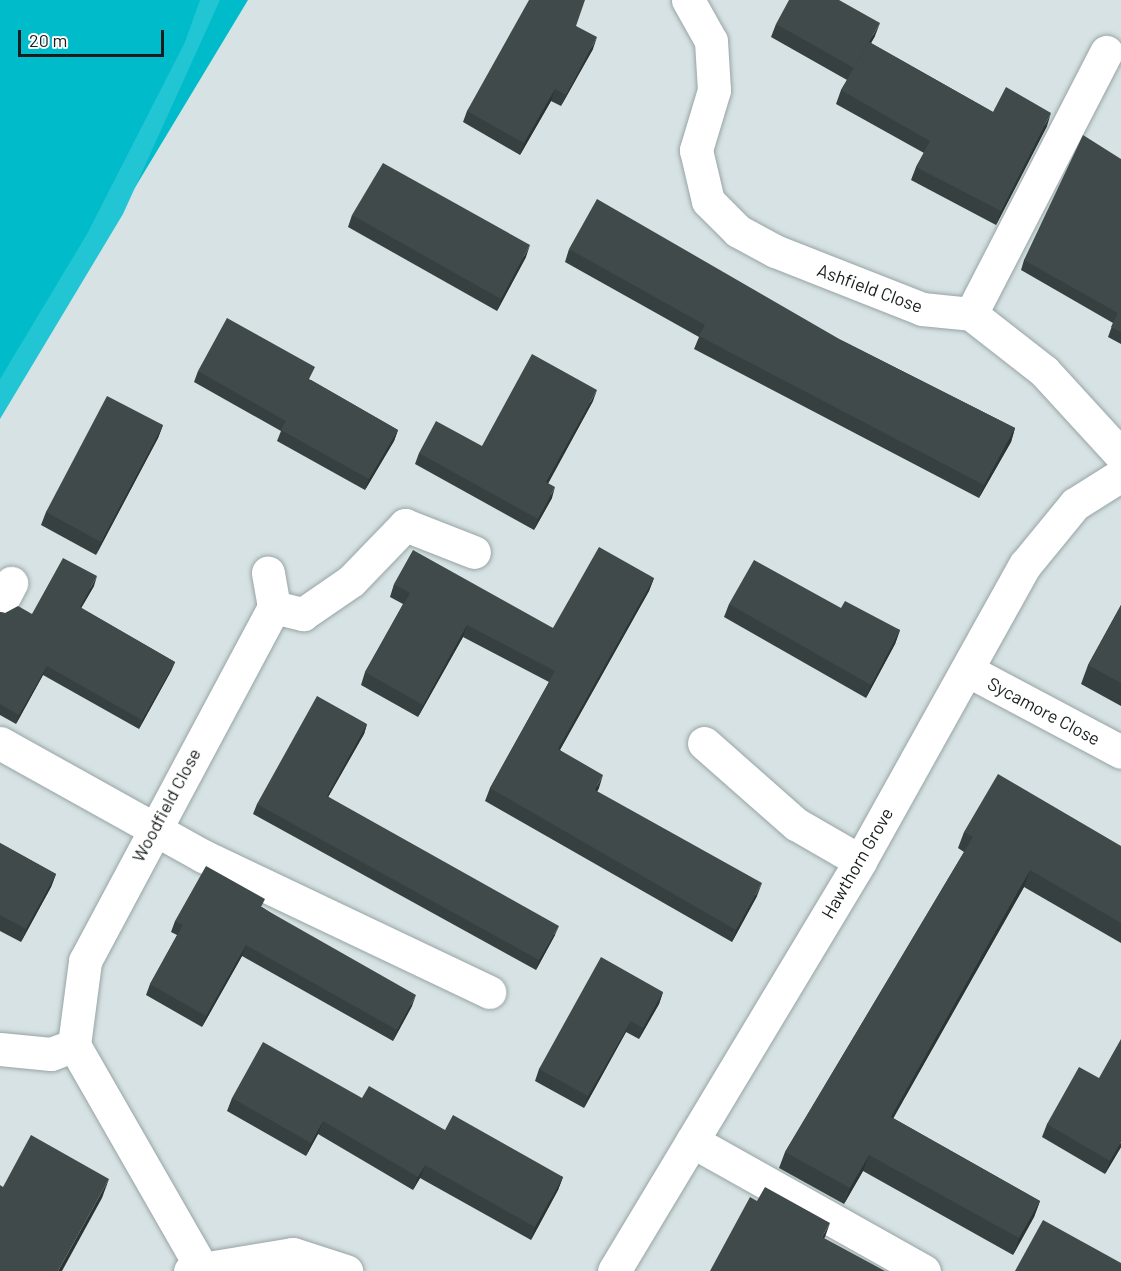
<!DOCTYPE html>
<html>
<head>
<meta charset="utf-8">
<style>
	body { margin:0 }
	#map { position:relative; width:1121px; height:1271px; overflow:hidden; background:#d6e2e3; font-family:Barlow,sans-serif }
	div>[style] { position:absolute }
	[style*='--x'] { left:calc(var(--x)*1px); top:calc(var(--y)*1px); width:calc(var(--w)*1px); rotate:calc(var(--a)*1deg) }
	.forest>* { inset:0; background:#00bbc9 }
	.water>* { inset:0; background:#21c5d3 }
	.roads { filter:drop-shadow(0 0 2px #98a4a5) drop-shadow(0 0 2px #98a4a5) }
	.minor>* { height:33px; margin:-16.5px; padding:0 16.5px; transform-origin:16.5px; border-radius:16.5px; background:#fff }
	.wall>* { inset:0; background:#374040 }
	.shaded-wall>* { inset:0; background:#2d3434 }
	.building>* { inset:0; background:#404a4b }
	span { translate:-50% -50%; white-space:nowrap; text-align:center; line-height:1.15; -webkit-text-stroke:6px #fff; paint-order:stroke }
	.street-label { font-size:18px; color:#191d1d }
	.scale { position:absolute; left:18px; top:30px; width:146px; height:27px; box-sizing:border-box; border:3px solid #191d1d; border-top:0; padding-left:8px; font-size:18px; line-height:21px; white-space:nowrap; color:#191d1d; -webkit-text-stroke:4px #fff; paint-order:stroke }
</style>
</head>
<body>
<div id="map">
	<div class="forest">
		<div style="clip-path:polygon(0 0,248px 0,78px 282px,0 381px)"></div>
	</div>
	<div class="water">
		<div style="clip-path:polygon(200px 0,220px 0,123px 214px,0 419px,0 379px,87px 234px,185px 42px)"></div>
	</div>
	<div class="roads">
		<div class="minor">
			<div style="--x:688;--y:0;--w:47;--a:60.7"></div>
			<div style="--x:711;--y:41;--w:49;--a:86.5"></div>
			<div style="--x:714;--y:90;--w:63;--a:106.7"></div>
			<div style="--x:696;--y:150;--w:52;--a:76.8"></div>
			<div style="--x:708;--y:201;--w:42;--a:45"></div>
			<div style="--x:738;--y:231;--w:42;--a:28.4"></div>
			<div style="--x:775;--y:251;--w:158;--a:21.5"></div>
			<div style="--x:922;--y:309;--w:49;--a:5.8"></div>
			<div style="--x:971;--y:314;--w:93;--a:38"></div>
			<div style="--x:1044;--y:371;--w:114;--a:47.5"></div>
			<div style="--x:971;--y:314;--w:295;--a:-62.7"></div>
			<div style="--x:0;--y:604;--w:24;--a:-62"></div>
			<div style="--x:274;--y:607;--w:30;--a:14"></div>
			<div style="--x:303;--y:614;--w:58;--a:-34.5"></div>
			<div style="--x:351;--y:581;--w:78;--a:-46"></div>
			<div style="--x:405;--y:525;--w:74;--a:21.4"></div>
			<div style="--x:967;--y:670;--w:174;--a:28"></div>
			<div style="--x:0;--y:743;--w:232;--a:29.1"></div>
			<div style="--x:203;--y:856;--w:317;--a:25.4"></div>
			<div style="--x:704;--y:743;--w:123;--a:41.4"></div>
			<div style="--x:796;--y:824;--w:74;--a:30"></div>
			<div style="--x:0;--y:1049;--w:51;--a:5.6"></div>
			<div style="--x:51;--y:1054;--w:25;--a:-21"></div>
			<div style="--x:692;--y:1141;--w:266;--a:29.3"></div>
			<div style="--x:200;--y:1265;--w:254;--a:-119.8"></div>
			<div style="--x:74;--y:1045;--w:85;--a:-82.5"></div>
			<div style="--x:85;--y:961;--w:401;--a:-61.9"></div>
			<div style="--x:274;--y:607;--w:35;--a:-100"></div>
			<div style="--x:190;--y:1271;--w:104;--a:-9.4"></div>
			<div style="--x:293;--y:1254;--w:56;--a:17.8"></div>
			<div style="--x:614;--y:1271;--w:478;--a:-59"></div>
			<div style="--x:860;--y:861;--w:339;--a:-60.9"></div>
			<div style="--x:1025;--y:565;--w:79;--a:-50.7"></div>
			<div style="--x:1075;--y:504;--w:54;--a:-32.2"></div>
		</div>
	</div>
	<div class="wall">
		<div style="clip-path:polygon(776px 24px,875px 36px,871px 43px,993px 112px,1047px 126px,996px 225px,911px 180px,916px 167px,924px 153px,836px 104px,841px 90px,847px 80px,771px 37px)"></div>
		<div style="clip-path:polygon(576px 26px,593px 49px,561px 106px,551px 101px,520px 155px,463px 122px,467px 111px)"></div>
		<div style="clip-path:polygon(1121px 159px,1121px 344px,1108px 337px,1113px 323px,1021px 270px,1024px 260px)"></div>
		<div style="clip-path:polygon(352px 215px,526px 257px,497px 311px,348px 227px)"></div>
		<div style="clip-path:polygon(569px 249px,841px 340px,1015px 428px,1011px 442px,979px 498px,694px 349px,699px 337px,565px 262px)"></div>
		<div style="clip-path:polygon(198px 371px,311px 380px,398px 430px,394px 441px,365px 490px,277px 441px,281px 431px,194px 382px)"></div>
		<div style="clip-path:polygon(593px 401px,548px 483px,552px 498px,534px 530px,415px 464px,419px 453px,482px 446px)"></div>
		<div style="clip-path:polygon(163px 425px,158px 438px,96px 555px,41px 525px,46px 512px)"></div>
		<div style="clip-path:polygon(654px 578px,649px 591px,560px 750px,599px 788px,597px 792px,757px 896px,732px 942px,485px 801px,490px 788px,549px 682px,463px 637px,418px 717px,361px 685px,365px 672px,403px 604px,390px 597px,394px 584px,553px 628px)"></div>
		<div style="clip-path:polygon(94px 586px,81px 608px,175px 662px,171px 671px,139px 729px,43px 675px,16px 724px,0 715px,0 612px,5px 613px,32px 614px)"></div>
		<div style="clip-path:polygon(729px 604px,841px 608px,900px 630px,895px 644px,866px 698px,724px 617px)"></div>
		<div style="clip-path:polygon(1121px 605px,1121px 706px,1081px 684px,1088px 665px)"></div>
		<div style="clip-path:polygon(367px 724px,364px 734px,328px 797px,555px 935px,536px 970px,253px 814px,257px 804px)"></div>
		<div style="clip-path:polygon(964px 832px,1121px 846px,1121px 943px,1024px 887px,893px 1118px,1040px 1201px,1034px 1217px,1013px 1255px,863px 1171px,844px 1204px,779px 1168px,785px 1152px,964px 852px,958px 848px)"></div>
		<div style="clip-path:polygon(0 843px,56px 874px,51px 887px,21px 942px,0 931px)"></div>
		<div style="clip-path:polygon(262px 907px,412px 1006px,393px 1041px,242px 956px,202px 1027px,146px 995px,150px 984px,177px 935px,171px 932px,175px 921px)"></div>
		<div style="clip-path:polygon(663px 992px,659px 1004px,639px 1039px,626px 1032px,584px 1108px,535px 1081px,539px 1069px)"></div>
		<div style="clip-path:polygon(1099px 1078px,1121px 1147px,1105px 1174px,1042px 1137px,1047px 1124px)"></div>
		<div style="clip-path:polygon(232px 1098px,362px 1098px,563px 1177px,558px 1190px,531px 1240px,420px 1178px,413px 1190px,318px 1134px,306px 1156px,227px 1111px)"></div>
	</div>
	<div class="shaded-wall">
		<div style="clip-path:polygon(880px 23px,875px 36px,849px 81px,854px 68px)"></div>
		<div style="clip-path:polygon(597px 37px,593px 49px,561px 106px,566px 95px)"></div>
		<div style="clip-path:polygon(555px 89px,551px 101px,520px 155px,524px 143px)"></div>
		<div style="clip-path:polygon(1051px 113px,1047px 126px,996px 225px,1001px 211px)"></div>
		<div style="clip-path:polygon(530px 245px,526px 257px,497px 311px,501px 299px)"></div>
		<div style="clip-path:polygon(597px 390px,593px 401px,543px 493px,546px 482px)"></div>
		<div style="clip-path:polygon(163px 425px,158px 438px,96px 555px,101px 542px)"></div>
		<div style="clip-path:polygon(1015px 428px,1011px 442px,979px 498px,984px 485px)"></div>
		<div style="clip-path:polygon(398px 430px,394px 441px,365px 490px,369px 479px)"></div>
		<div style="clip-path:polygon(555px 487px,552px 498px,534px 530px,538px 519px)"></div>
		<div style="clip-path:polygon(97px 576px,94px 586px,76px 617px,80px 607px)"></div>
		<div style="clip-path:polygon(654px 578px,649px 591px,553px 762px,558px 749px)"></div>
		<div style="clip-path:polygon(467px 625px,463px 637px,418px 717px,423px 705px)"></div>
		<div style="clip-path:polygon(900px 630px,895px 644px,866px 698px,871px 685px)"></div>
		<div style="clip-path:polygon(175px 662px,171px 671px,139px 729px,142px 720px)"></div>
		<div style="clip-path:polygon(47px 666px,43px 675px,16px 724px,19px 715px)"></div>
		<div style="clip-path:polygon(367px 724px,364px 734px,323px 806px,327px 796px)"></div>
		<div style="clip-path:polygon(603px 775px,599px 788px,590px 803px,595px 790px)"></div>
		<div style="clip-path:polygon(1030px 870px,1024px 887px,885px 1133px,891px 1117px)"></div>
		<div style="clip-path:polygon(56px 874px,51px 887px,21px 942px,26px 929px)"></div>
		<div style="clip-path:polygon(762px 883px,757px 896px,732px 942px,736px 930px)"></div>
		<div style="clip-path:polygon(559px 926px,555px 935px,536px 970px,539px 960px)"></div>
		<div style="clip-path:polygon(246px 945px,242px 956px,202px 1027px,206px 1016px)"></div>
		<div style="clip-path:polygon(663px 992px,659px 1004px,639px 1039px,643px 1028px)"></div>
		<div style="clip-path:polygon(416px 995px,412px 1006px,393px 1041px,397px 1030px)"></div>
		<div style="clip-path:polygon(631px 1021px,626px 1032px,584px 1108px,588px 1096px)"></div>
		<div style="clip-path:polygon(323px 1121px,318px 1134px,306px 1156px,311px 1143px)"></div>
		<div style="clip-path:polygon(1121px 1142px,1121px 1147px,1105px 1174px,1110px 1161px)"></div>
		<div style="clip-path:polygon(869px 1155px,863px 1171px,844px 1204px,850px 1188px)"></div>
		<div style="clip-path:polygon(425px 1165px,420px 1178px,413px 1190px,418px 1177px)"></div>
		<div style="clip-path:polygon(563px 1177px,558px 1190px,531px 1240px,535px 1227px)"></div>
		<div style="clip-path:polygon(109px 1179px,102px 1198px,62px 1271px,58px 1271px)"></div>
		<div style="clip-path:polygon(1040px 1201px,1034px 1217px,1013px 1255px,1019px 1238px)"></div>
		<div style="clip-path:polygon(830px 1223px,825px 1237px,817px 1250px,822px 1237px)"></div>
	</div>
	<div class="building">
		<div style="clip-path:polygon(529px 0,585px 0,576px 26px,597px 37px,566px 95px,555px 89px,524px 143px,467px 111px)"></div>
		<div style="clip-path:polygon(789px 0,839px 0,880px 23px,854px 68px,776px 24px)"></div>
		<div style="clip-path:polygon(869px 42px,993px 112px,1006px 87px,1051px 113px,1001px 211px,916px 167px,930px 141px,841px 90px)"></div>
		<div style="clip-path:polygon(1083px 135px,1121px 159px,1121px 332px,1111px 327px,1118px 313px,1024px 260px)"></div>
		<div style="clip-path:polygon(383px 163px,530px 245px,501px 299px,352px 215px)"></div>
		<div style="clip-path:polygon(597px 199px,841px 340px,1015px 428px,984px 485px,699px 336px,705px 325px,569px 249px)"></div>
		<div style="clip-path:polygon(227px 318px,315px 367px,309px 379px,398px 430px,369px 479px,281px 430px,286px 421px,198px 371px)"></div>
		<div style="clip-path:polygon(532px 354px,597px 390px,546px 482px,555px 487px,538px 519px,419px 453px,436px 421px,482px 446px)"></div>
		<div style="clip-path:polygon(107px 396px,163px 425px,101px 542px,46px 512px)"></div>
		<div style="clip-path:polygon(599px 547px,654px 578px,558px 749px,603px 775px,595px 790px,762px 883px,736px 930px,490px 788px,555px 671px,467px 625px,423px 705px,365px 672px,410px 593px,394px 584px,413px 550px,553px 628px)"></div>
		<div style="clip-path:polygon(63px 558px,97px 576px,80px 607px,175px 662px,142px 720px,47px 666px,19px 715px,0 704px,0 612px,5px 613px,18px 606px,32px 614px)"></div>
		<div style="clip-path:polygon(754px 560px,841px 608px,845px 601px,900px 630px,871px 685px,729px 604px)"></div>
		<div style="clip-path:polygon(1121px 605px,1121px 683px,1088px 665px)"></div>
		<div style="clip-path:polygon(317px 696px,367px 724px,327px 796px,559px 926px,539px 960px,257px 804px)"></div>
		<div style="clip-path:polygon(998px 774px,1121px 846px,1121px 923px,1030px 870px,891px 1117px,1040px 1201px,1019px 1238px,869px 1155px,850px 1188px,785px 1152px,973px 837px,964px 832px)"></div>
		<div style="clip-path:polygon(0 843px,56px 874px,26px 929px,0 915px)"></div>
		<div style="clip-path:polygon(206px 866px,265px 899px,261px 907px,416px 995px,397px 1030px,246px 945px,206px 1016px,150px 984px,183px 925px,175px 921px)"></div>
		<div style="clip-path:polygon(601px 957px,663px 992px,643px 1028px,631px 1021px,588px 1096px,539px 1069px)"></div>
		<div style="clip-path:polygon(1121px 1039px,1121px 1142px,1110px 1161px,1047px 1124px,1079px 1067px,1099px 1078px)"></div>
		<div style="clip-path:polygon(263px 1042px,362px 1098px,369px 1086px,445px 1130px,453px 1115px,563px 1177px,535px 1227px,425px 1165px,418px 1177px,323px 1121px,311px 1143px,232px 1098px)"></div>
		<div style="clip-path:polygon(31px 1135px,109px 1179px,58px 1271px,0 1271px,0 1185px,3px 1187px)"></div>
		<div style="clip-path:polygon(765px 1187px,830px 1223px,822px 1237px,885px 1271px,710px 1271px,750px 1197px,757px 1201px)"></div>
		<div style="clip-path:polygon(1043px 1220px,1121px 1263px,1121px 1271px,1015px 1271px)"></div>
	</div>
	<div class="street-label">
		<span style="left:870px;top:288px;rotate:20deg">Ashfield Close</span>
		<span style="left:1044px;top:711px;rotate:28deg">Sycamore Close</span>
		<span style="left:166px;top:805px;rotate:-62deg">Woodfield Close</span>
		<span style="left:857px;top:863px;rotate:-60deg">Hawthorn Grove</span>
	</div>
	<div class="scale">20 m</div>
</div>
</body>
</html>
